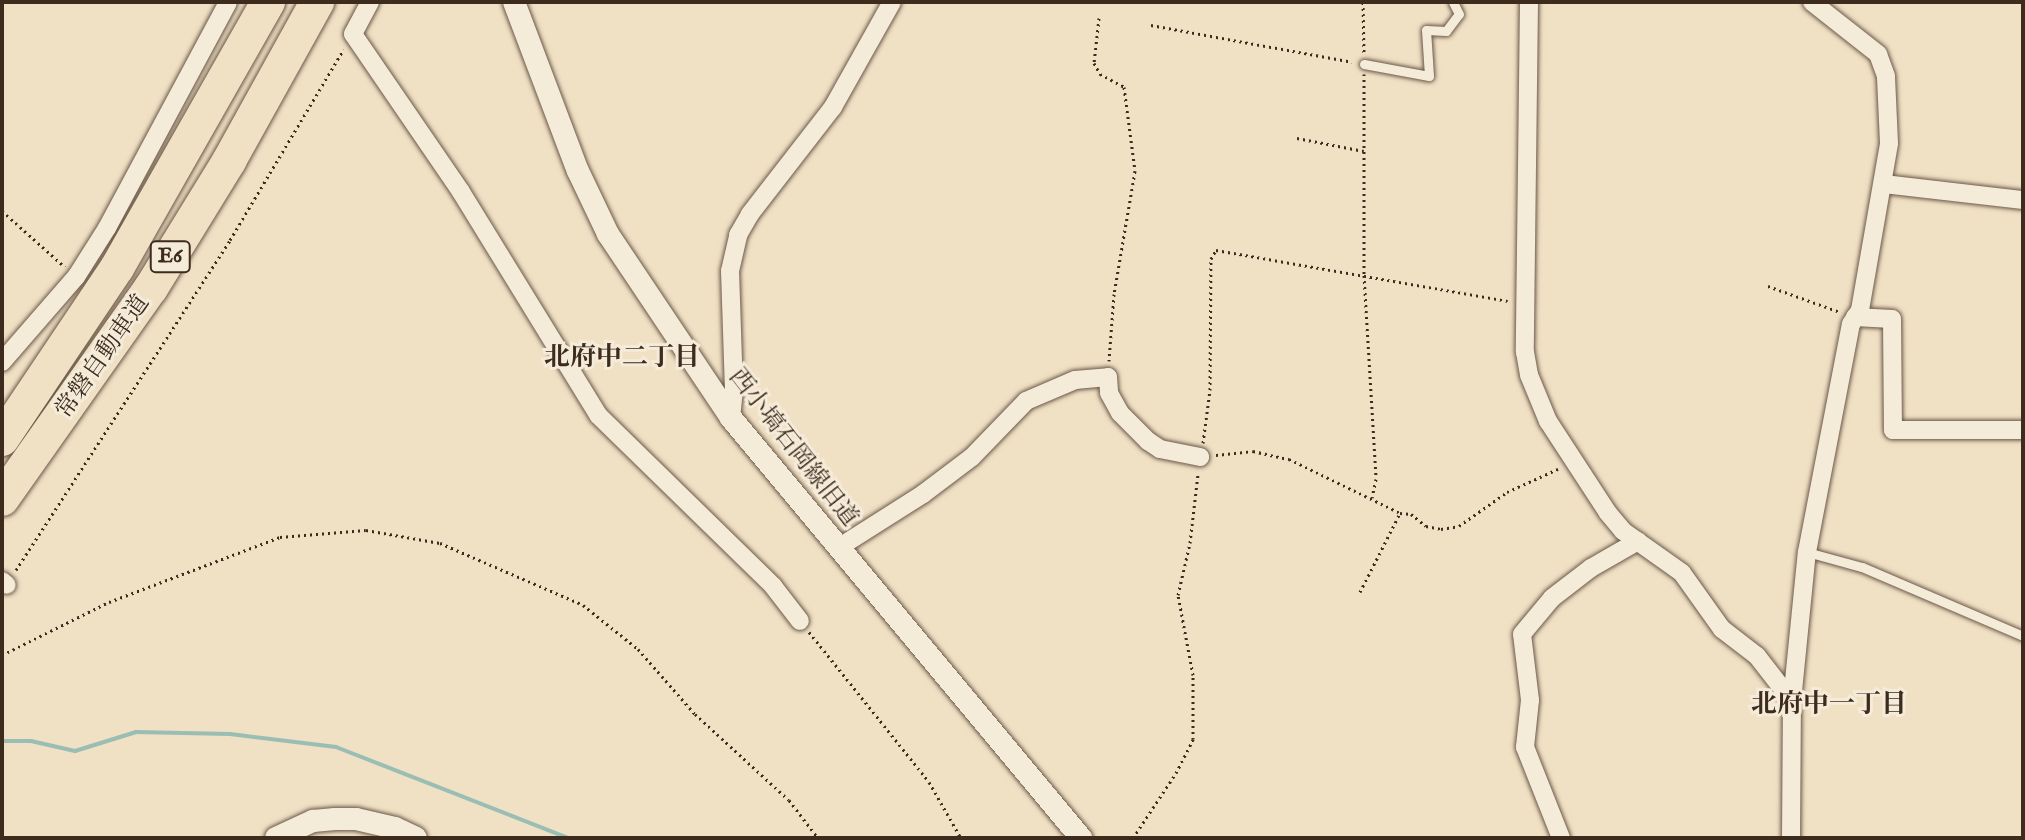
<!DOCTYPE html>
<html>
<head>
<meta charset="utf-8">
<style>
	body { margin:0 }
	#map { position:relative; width:2025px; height:840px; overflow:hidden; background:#f0e0c4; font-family:"IM FELL English","Noto Serif JP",serif }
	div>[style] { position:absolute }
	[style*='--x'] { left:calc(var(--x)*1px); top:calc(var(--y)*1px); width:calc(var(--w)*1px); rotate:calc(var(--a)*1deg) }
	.stream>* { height:4px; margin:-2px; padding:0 2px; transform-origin:2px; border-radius:2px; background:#9abdb4 }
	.path>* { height:3px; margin-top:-1.5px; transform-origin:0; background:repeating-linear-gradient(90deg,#3d2b1e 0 2px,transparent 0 6px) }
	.roads { filter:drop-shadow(0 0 2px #6a5848) drop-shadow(0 0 2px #6a5848) }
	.service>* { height:9px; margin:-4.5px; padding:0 4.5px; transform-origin:4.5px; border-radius:4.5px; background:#f5ebd9 }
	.minor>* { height:18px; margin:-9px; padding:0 9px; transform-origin:9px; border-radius:9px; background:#f5ebd9 }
	.tertiary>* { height:22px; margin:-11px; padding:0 11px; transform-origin:11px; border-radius:11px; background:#f5ebd9 }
	.motorway>* { height:34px; margin:-17px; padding:0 17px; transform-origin:17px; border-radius:17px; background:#f0e0c4 }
	span { translate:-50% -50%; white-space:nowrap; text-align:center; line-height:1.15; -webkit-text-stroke:6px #f5ebd9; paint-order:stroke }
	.shield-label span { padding:2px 6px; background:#f5ebd9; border:2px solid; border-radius:6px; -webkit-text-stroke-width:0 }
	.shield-label { font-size:22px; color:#3d2b1e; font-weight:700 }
	.street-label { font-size:24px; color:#3d2b1e }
	.neighbourhood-label { font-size:26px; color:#3d2b1e; font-weight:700 }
	.frame { position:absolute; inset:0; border:4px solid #3d2b1e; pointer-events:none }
</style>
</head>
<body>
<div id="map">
	<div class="stream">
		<div style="--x:2;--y:741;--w:29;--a:0"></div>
		<div style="--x:31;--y:741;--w:45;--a:12.8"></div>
		<div style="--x:75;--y:751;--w:64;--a:-17.3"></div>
		<div style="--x:136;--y:732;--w:94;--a:1.2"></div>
		<div style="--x:230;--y:734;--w:107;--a:7"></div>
		<div style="--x:336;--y:747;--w:249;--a:21.4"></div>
	</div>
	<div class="path">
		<div style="--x:1363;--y:2;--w:52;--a:88.9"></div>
		<div style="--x:1099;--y:18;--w:45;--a:96.3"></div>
		<div style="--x:1094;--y:63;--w:13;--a:61"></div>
		<div style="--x:1100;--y:74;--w:27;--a:28"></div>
		<div style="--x:1124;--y:87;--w:85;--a:82.5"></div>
		<div style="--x:1135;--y:171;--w:125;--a:99.7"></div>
		<div style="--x:1114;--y:294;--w:67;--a:94.3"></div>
		<div style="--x:1151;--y:25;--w:204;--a:10.4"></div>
		<div style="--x:1364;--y:74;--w:201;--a:90"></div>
		<div style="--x:1364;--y:275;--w:204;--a:86.6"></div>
		<div style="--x:1376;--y:479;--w:19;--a:102"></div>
		<div style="--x:1297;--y:138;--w:68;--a:11"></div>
		<div style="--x:2;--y:211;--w:84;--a:41.6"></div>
		<div style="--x:1768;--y:286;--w:77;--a:19.9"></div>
		<div style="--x:1203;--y:443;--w:53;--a:-82.5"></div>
		<div style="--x:1210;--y:390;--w:131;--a:-89.6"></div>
		<div style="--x:1211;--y:259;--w:10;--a:-61"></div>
		<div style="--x:1216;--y:250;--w:296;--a:9.9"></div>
		<div style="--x:1216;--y:455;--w:37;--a:-6"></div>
		<div style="--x:1253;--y:451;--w:37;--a:13"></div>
		<div style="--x:1289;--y:459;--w:123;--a:25.9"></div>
		<div style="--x:1400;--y:513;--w:11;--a:5"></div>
		<div style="--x:1411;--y:514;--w:19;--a:39"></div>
		<div style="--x:1426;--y:526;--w:15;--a:11"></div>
		<div style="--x:1441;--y:529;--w:18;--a:-9"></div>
		<div style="--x:1459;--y:526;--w:59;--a:-35.3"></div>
		<div style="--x:1507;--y:492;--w:56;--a:-24.3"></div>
		<div style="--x:16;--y:570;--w:393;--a:-57"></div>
		<div style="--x:230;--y:240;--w:222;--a:-59.2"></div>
		<div style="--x:1360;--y:592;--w:89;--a:-63.1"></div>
		<div style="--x:809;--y:632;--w:192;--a:51.3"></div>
		<div style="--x:929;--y:782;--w:64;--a:60.3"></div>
		<div style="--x:2;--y:655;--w:119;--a:-26.4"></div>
		<div style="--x:109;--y:602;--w:183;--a:-20.8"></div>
		<div style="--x:280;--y:537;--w:86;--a:-4.7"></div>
		<div style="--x:366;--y:530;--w:75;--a:10"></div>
		<div style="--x:440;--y:543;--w:156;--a:23.4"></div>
		<div style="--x:583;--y:605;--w:70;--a:38.7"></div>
		<div style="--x:638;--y:649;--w:86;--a:48.8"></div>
		<div style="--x:695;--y:714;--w:127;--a:42.5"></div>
		<div style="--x:789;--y:800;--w:48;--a:52.7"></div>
		<div style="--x:1133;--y:838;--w:78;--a:-56.5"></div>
		<div style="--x:1176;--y:773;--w:38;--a:-63"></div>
		<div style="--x:1193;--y:739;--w:64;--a:-90"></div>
		<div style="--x:1193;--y:675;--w:81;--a:-100.6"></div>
		<div style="--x:1178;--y:595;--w:53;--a:-77"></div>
		<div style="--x:1190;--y:543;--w:69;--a:-83.4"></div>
	</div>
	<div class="roads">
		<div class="service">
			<div style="--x:1364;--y:64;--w:66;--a:10.5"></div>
			<div style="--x:1429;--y:76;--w:46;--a:-93.7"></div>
			<div style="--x:1426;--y:30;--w:20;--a:3"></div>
			<div style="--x:1446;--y:31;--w:21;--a:-53"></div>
			<div style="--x:1459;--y:14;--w:13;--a:-117"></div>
			<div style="--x:1807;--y:552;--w:57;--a:15.3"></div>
			<div style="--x:1862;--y:567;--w:175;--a:23.2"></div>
		</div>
		<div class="minor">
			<div style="--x:370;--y:2;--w:36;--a:118"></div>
			<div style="--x:353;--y:34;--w:191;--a:55.6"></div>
			<div style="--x:461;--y:192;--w:262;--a:58.4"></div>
			<div style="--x:598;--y:415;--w:245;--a:44.3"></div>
			<div style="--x:773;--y:586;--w:44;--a:52.4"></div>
			<div style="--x:1529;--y:2;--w:350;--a:90.7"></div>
			<div style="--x:1525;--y:352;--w:23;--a:80"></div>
			<div style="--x:1529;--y:375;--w:50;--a:67.6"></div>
			<div style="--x:1548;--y:421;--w:110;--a:56.9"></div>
			<div style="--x:1608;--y:513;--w:23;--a:50"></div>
			<div style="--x:1623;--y:531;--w:72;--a:35.4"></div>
			<div style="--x:1682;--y:573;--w:69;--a:54.5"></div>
			<div style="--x:1722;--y:629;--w:44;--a:37.6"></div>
			<div style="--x:1757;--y:656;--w:57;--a:52.1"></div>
			<div style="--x:1884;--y:184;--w:140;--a:6.6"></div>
			<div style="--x:1855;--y:317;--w:37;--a:3"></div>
			<div style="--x:1892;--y:319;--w:111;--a:89.5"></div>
			<div style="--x:1893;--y:430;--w:130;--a:0"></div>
			<div style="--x:2;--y:362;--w:113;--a:-49"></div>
			<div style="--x:76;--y:277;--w:58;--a:-57.7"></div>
			<div style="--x:107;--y:228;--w:256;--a:-61.8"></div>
			<div style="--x:731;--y:418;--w:27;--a:-84"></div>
			<div style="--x:734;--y:391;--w:120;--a:-91.9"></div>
			<div style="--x:730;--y:271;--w:37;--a:-77"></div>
			<div style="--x:738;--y:235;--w:24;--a:-60"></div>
			<div style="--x:750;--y:214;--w:135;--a:-52.2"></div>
			<div style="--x:833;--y:107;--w:120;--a:-60.7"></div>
			<div style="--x:838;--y:548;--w:101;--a:-32.4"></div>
			<div style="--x:923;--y:494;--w:61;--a:-37.1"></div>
			<div style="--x:972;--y:457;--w:78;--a:-46"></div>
			<div style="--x:1026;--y:401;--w:53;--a:-23.2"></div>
			<div style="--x:1075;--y:380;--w:33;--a:-5"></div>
			<div style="--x:1108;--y:377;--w:16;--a:86"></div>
			<div style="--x:1109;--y:393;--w:23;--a:61"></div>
			<div style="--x:1120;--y:413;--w:40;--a:45"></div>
			<div style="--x:1148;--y:441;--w:14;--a:34"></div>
			<div style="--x:1160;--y:449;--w:41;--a:11.3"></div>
			<div style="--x:2;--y:581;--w:6;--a:39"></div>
			<div style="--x:1561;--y:838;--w:98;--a:-111.6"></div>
			<div style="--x:1525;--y:747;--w:47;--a:-83.9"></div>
			<div style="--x:1530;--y:700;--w:66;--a:-96.9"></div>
			<div style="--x:1522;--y:634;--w:47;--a:-50.2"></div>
			<div style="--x:1552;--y:598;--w:49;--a:-37.6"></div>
			<div style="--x:1591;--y:568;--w:54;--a:-29.9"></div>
			<div style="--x:1791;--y:838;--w:137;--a:-89.6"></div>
			<div style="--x:1792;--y:701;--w:150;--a:-84.3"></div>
			<div style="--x:1807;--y:552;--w:232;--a:-79.1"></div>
			<div style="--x:1851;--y:324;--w:17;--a:-57"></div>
			<div style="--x:1860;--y:310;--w:169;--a:-80.1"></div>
			<div style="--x:1889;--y:143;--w:67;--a:-92.6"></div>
			<div style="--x:1886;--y:76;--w:23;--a:-110"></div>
			<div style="--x:1878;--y:54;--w:84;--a:-141.8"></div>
		</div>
		<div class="tertiary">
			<div style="--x:514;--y:2;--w:181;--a:69.3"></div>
			<div style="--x:578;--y:171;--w:70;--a:64.5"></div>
			<div style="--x:608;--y:234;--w:221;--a:56.2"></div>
			<div style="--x:731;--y:418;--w:547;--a:50.19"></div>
			<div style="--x:276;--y:838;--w:41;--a:-24.7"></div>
			<div style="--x:313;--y:821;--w:22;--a:-5"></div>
			<div style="--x:335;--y:819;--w:21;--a:0"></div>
			<div style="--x:356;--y:819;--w:40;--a:13"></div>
			<div style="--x:395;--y:828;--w:23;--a:25"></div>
		</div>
		<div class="motorway">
			<div style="--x:2;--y:439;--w:206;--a:-56.1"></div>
			<div style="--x:117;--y:268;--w:306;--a:-60.4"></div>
			<div style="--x:2;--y:499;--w:258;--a:-54.8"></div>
			<div style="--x:151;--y:288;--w:149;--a:-58.4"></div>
			<div style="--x:229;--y:161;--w:182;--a:-61"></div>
		</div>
	</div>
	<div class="shield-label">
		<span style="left:170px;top:257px">E6</span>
	</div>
	<div class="street-label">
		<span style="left:103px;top:357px;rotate:-55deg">常磐自動車道</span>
		<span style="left:793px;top:448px;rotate:52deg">西小塙石岡線旧道</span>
	</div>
	<div class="neighbourhood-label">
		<span style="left:622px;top:358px">北府中二丁目</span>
		<span style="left:1829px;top:705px">北府中一丁目</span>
	</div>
	<div class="frame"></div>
</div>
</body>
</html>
